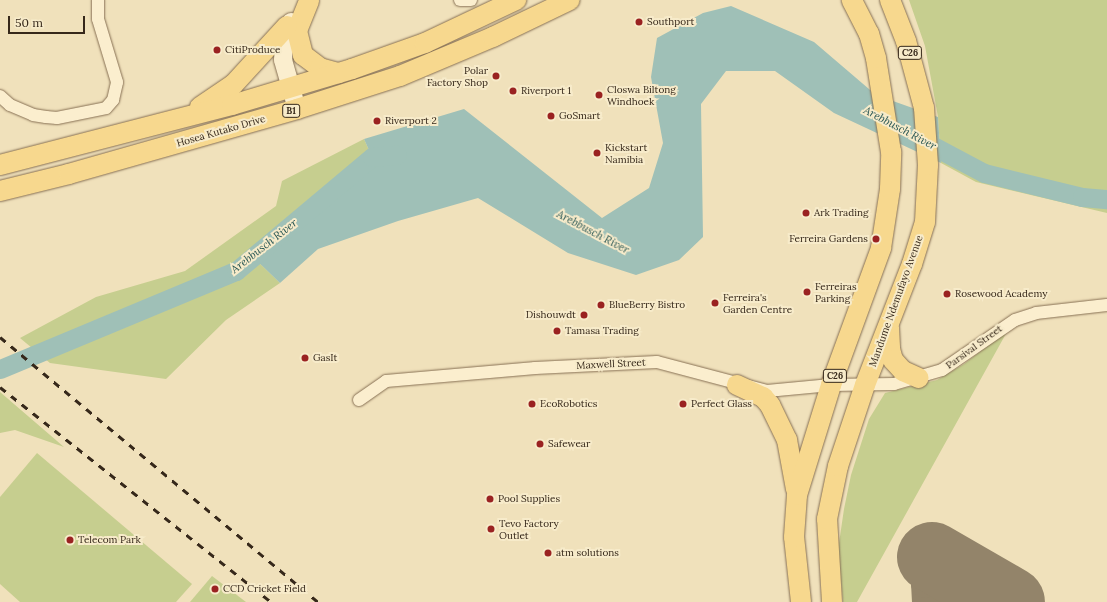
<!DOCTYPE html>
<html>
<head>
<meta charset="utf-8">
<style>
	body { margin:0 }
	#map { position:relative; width:1107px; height:602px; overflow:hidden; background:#f0e1bb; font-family:Lora,serif }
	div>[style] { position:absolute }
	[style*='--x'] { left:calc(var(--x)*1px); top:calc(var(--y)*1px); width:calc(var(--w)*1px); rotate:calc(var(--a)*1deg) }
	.green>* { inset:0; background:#c6ce8f }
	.water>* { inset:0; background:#9fc0b7 }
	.river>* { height:19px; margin:-9.5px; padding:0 9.5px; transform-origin:9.5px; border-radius:9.5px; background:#9fc0b7 }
	.taxiway>* { height:28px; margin:-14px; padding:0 14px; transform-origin:14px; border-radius:14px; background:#93846a }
	.runway>* { height:70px; margin:-35px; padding:0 35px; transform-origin:35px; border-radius:35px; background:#93846a }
	.roads { filter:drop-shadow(0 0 1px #877054) drop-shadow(0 0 1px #877054) }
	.street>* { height:12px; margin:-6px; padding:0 6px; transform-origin:6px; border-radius:6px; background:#fbeece }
	.secondary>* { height:18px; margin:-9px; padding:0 9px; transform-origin:9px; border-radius:9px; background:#fbeece }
	.primary>* { height:20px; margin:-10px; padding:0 10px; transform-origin:10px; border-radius:10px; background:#f7d88e }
	.rail>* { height:3px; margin-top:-1.5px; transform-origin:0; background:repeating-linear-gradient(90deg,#36281a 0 7px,transparent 0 14px) }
	.dots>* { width:11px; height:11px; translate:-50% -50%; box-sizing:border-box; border:2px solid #f7ebca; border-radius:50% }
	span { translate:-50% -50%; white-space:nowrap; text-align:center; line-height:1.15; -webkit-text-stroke:4px #f7ebca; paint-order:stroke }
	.shield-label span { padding:1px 3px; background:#f7ebca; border:1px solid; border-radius:3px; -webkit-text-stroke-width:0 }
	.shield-label { font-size:9px; color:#36281a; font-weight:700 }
	.poi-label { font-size:10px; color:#36281a }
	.left { translate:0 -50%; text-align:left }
	.right { translate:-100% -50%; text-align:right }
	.street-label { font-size:10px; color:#36281a }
	.water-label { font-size:11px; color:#285654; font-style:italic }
	.scale { position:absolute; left:8px; top:16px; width:77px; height:18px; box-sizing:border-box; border:2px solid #36281a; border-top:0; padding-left:5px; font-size:12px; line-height:14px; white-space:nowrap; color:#36281a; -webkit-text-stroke:3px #f7ebca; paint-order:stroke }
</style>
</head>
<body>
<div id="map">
	<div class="green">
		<div style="clip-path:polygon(909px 0,1107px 0,1107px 213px,976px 182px,941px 163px,938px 117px,925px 46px)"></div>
		<div style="clip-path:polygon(364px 139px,372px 157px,253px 257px,280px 283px,226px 320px,166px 379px,50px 363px,20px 338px,96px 297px,185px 271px,276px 206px,282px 181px)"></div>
		<div style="clip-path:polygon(1008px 330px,857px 602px,843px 602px,838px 550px,844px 509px,851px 475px,869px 419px,885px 393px,937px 380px,964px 364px)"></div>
		<div style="clip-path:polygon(0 392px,64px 447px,15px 430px,0 433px)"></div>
		<div style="clip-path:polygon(37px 453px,192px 584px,176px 602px,20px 602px,0 584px,0 497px)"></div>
		<div style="clip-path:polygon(212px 576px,246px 602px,190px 602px)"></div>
	</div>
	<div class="water">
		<div style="clip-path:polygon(731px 6px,814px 42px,876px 95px,938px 117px,941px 163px,834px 113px,775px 71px,726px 71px,701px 104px,703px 237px,679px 260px,636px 275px,568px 253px,478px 198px,398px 221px,318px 249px,280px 283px,253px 257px,372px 157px,364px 139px,464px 109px,602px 218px,649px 188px,663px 143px,651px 77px,657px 38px,703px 13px)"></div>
	</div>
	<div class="river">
		<div style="--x:918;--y:138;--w:75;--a:27.9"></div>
		<div style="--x:984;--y:173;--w:101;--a:13.8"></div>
		<div style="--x:1082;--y:197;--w:25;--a:5"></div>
		<div style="--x:0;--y:369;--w:256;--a:-22.6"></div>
		<div style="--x:236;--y:271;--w:177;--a:-40"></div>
		<div style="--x:372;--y:157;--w:25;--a:-5"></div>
	</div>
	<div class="taxiway">
		<div style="--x:926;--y:602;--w:18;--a:-93"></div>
		<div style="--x:925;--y:584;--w:13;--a:-61"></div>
		<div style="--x:931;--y:573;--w:16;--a:-38"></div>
	</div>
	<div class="runway">
		<div style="--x:932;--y:557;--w:90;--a:30"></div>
	</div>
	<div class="roads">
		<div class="street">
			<div style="--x:460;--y:0;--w:11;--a:0"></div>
			<div style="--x:0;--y:96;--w:13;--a:42"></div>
			<div style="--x:10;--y:105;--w:25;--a:23"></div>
			<div style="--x:33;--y:115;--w:13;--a:9"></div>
			<div style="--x:46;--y:117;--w:11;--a:5"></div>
			<div style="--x:57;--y:118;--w:50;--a:-11.5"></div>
			<div style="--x:106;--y:108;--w:11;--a:-49"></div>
			<div style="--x:113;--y:100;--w:18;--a:-77"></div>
			<div style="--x:117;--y:82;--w:66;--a:-106.8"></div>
			<div style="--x:98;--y:19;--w:19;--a:-90"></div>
			<div style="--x:359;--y:400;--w:33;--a:-35"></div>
			<div style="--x:386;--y:381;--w:150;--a:-5"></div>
			<div style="--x:535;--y:368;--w:122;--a:-2.8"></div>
			<div style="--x:657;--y:362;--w:114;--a:14.8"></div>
			<div style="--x:767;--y:391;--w:64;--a:-5.4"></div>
			<div style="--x:831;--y:385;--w:63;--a:-0.9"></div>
			<div style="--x:894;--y:384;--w:50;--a:-16.3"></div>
			<div style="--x:942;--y:370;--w:88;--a:-34.4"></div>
			<div style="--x:1015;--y:320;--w:22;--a:-18"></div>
			<div style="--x:1036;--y:313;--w:71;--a:-6.4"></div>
		</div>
		<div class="secondary">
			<div style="--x:291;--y:22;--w:16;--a:117"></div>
			<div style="--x:284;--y:36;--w:24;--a:92"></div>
			<div style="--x:283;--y:60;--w:51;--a:74.1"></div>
		</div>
		<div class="primary">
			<div style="--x:309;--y:1;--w:32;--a:112"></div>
			<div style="--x:297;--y:31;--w:25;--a:76"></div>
			<div style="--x:303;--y:55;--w:21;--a:37"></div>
			<div style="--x:320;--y:68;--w:19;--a:16"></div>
			<div style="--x:200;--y:107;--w:40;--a:-34"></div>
			<div style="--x:233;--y:85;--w:80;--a:-47.5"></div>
			<div style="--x:0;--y:165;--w:240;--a:-14.5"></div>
			<div style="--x:232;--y:105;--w:125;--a:-16.7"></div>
			<div style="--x:352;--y:69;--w:77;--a:-19.6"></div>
			<div style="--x:425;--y:43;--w:101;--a:-25.3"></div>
			<div style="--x:0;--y:191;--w:71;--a:-13.8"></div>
			<div style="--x:69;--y:174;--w:237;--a:-15.9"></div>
			<div style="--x:297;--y:109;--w:108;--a:-17.8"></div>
			<div style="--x:400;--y:76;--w:101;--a:-22.8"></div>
			<div style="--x:493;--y:37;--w:85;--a:-25.7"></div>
			<div style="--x:889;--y:328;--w:21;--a:87"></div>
			<div style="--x:890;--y:349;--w:11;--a:75"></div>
			<div style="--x:893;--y:360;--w:15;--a:48"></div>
			<div style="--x:903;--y:371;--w:17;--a:24"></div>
			<div style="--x:737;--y:385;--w:29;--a:25"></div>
			<div style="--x:763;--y:397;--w:11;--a:49"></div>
			<div style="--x:770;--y:405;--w:39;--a:64"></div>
			<div style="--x:787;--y:440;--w:50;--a:79.6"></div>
			<div style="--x:801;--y:602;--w:65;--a:-96.1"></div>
			<div style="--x:794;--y:537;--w:42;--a:-85.9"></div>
			<div style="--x:797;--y:495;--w:115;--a:-72.8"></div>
			<div style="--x:831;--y:385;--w:146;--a:-69.9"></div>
			<div style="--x:881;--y:248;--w:60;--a:-81.3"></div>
			<div style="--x:890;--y:189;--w:37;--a:-88"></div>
			<div style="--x:891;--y:152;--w:95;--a:-99.1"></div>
			<div style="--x:876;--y:58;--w:25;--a:-106"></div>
			<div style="--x:869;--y:34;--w:38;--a:-117"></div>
			<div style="--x:832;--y:602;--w:83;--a:-93.4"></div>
			<div style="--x:827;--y:519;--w:54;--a:-78.3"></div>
			<div style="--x:838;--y:466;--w:85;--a:-71.6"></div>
			<div style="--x:865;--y:385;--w:130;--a:-68.8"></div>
			<div style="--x:912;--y:264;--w:44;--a:-72.8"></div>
			<div style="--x:925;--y:222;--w:57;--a:-87"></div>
			<div style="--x:928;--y:165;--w:57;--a:-94"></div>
			<div style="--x:924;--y:108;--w:69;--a:-105"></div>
			<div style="--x:906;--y:41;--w:44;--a:-111.3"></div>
		</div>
	</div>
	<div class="rail">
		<div style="--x:0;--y:337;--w:414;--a:39.8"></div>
		<div style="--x:0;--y:387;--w:346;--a:38.4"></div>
	</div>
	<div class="dots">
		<div style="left:639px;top:22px;background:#9a2221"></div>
		<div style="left:217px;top:50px;background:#9a2221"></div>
		<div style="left:496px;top:76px;background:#9a2221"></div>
		<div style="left:513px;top:91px;background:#9a2221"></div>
		<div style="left:599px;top:95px;background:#9a2221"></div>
		<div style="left:551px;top:116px;background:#9a2221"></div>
		<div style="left:377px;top:121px;background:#9a2221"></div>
		<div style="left:597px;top:153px;background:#9a2221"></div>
		<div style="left:806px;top:213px;background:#9a2221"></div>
		<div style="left:876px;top:239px;background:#9a2221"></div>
		<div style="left:807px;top:292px;background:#9a2221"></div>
		<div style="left:947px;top:294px;background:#9a2221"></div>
		<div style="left:715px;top:303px;background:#9a2221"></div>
		<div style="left:601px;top:305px;background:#9a2221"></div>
		<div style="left:584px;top:315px;background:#9a2221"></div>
		<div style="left:557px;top:331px;background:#9a2221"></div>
		<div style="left:305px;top:358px;background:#9a2221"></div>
		<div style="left:532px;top:404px;background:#9a2221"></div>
		<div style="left:683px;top:404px;background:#9a2221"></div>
		<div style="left:540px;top:444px;background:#9a2221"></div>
		<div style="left:490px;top:499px;background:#9a2221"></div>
		<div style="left:491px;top:529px;background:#9a2221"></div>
		<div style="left:70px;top:540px;background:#9a2221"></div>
		<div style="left:548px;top:553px;background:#9a2221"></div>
		<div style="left:215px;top:589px;background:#9a2221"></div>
	</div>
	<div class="shield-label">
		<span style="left:910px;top:53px">C26</span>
		<span style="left:291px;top:111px">B1</span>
		<span style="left:835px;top:376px">C26</span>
	</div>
	<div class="poi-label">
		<span class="left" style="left:647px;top:22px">Southport</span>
		<span class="left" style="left:225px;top:50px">CitiProduce</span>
		<span class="right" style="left:488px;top:76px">Polar<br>Factory Shop</span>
		<span class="left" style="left:607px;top:95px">Closwa Biltong<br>Windhoek</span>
		<span class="left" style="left:521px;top:91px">Riverport 1</span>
		<span class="left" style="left:559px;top:116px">GoSmart</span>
		<span class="left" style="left:385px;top:121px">Riverport 2</span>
		<span class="left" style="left:605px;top:153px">Kickstart<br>Namibia</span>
		<span class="left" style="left:814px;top:213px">Ark Trading</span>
		<span class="right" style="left:868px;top:239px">Ferreira Gardens</span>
		<span class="left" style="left:815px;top:292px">Ferreiras<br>Parking</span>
		<span class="left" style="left:955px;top:294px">Rosewood Academy</span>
		<span class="left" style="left:723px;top:303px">Ferreira's<br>Garden Centre</span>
		<span class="left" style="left:609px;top:305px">BlueBerry Bistro</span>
		<span class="right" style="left:576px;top:315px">Dishouwdt</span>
		<span class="left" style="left:565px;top:331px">Tamasa Trading</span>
		<span class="left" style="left:313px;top:358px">GasIt</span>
		<span class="left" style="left:540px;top:404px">EcoRobotics</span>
		<span class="left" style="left:691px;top:404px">Perfect Glass</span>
		<span class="left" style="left:548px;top:444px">Safewear</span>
		<span class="left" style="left:498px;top:499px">Pool Supplies</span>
		<span class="left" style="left:499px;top:529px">Tevo Factory<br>Outlet</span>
		<span class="left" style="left:78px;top:540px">Telecom Park</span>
		<span class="left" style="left:556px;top:553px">atm solutions</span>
		<span class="left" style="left:223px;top:589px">CCD Cricket Field</span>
	</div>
	<div class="street-label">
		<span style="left:221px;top:131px;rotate:-16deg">Hosea Kutako Drive</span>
		<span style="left:896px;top:301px;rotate:-70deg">Mandume Ndemufayo Avenue</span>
		<span style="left:974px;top:347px;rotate:-36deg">Parsival Street</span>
		<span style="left:611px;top:364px;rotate:-3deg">Maxwell Street</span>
	</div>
	<div class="water-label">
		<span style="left:900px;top:128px;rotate:28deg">Arebbusch River</span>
		<span style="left:593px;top:232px;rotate:28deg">Arebbusch River</span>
		<span style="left:264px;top:246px;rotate:-38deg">Arebbusch River</span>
	</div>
	<div class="scale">50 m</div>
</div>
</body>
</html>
